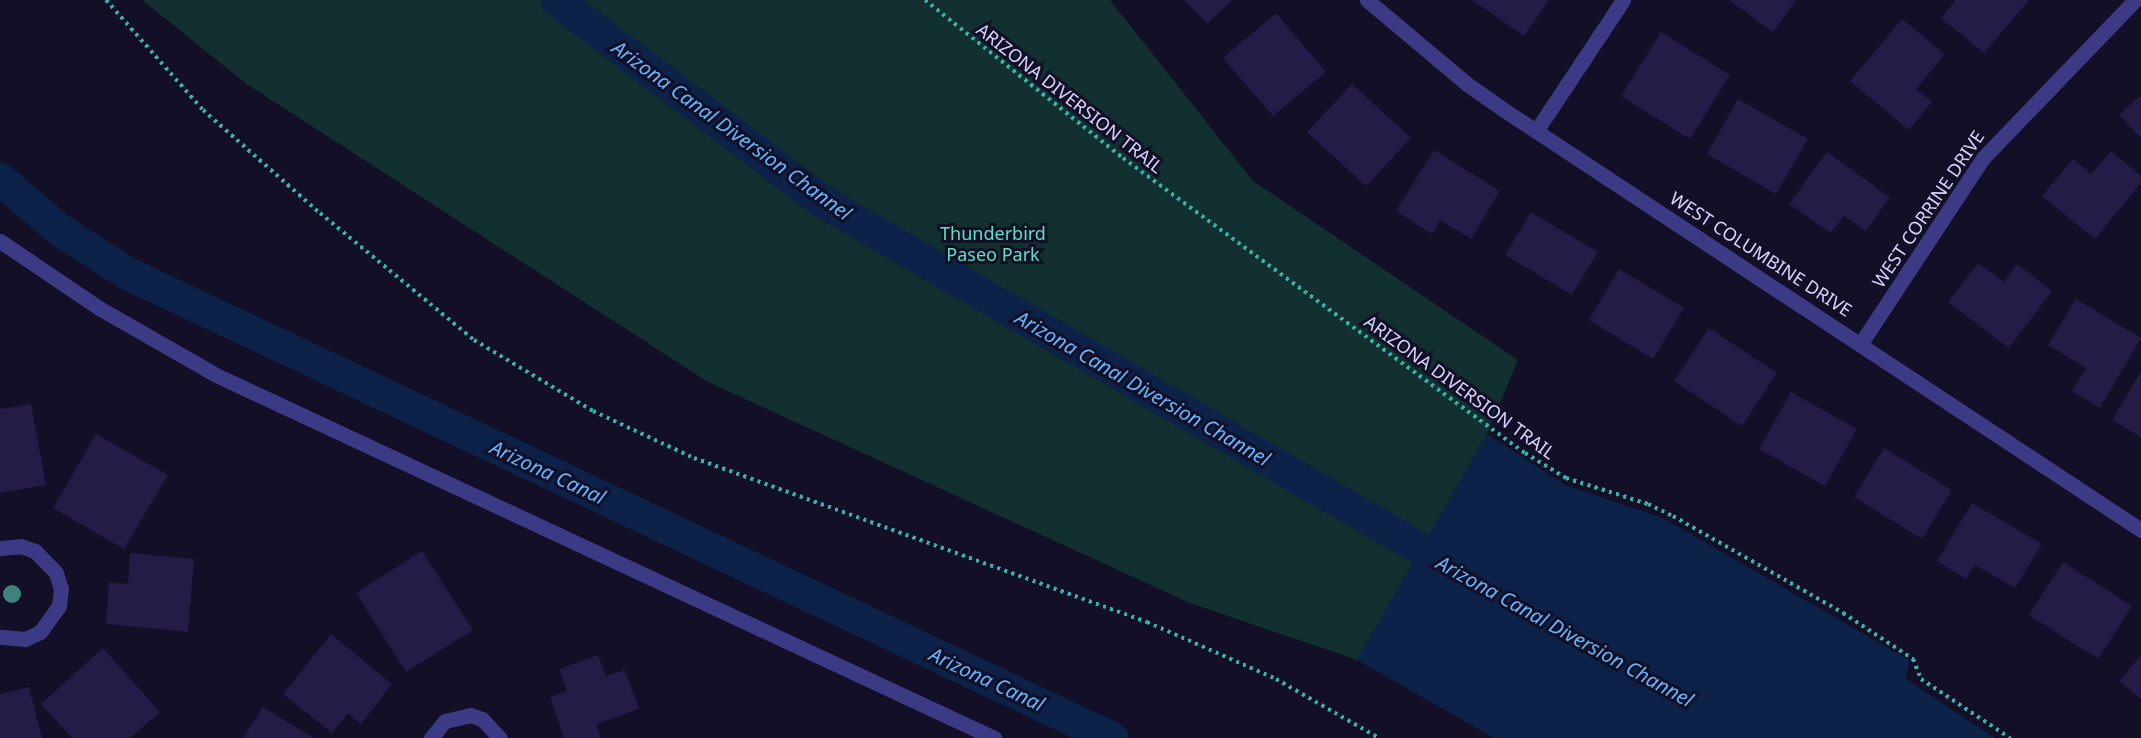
<!DOCTYPE html>
<style>
body{margin:0}
#map{position:relative;width:2141px;height:738px;overflow:hidden;background:#130f26;font-family:"Noto Sans",sans-serif}
div>[style]{position:absolute}
.green>*{inset:0;background:#12302f}
.water>*{inset:0;background:#0c2248}
.canal>*{height:33px;margin:-16.5px;padding:0 16.5px;transform-origin:16.5px;border-radius:16.5px;background:#0c2248}
.building>*{inset:0;background:#241b47}
.path>*{height:4px;margin-top:-2px;transform-origin:0;background:repeating-linear-gradient(90deg,#2fb8b0 0 3px,transparent 0 7.5px)}
.lane>*{height:15px;margin:-7.5px;padding:0 7.5px;transform-origin:7.5px;border-radius:7.5px;background:#3d3a85}
.street>*{height:15px;margin:-7.5px;padding:0 7.5px;transform-origin:7.5px;border-radius:7.5px;background:#3d3a85}
.trees>*{width:18px;height:18px;margin:-9px;border-radius:50%;background:#3d827b}
span{translate:-50% -50%;white-space:nowrap;text-align:center;line-height:1.15;-webkit-text-stroke:6px #130f26;paint-order:stroke}
.street-label{font-size:18px;color:#d9d4ff}
.park-label{font-size:18px;color:#5fe0c0}
.water-label{font-size:20px;color:#62b6ff;font-style:italic}
</style>
<div id="map">
<div class="green">
<i style="clip-path:polygon(142px 0,1110px 0,1253px 181px,1518px 360px,1487px 434px,1357px 660px,1190px 603px,708px 382px,248px 85px)"></i>
</div>
<div class="water">
<i style="clip-path:polygon(1487px 434px,1565px 485px,1663px 518px,1909px 660px,1906px 679px,1995px 738px,1494px 738px,1357px 660px)"></i>
</div>
<div class="canal">
<i style="left:557px;top:0;width:333px;rotate:37.2deg"></i>
<i style="left:822px;top:201px;width:739px;rotate:30.14deg"></i>
<i style="left:0;top:179px;width:79px;rotate:40.4deg"></i>
<i style="left:60px;top:230px;width:80px;rotate:32.7deg"></i>
<i style="left:127px;top:273px;width:1089px;rotate:25.27deg"></i>
</div>
<div class="building">
<i style="clip-path:polygon(1184px 0,1232px 0,1207px 24px)"></i>
<i style="clip-path:polygon(1472px 0,1549px 0,1524px 36px)"></i>
<i style="clip-path:polygon(1729px 0,1796px 0,1773px 32px)"></i>
<i style="clip-path:polygon(1956px 0,2029px 0,1984px 53px,1941px 18px)"></i>
<i style="clip-path:polygon(1276px 13px,1326px 72px,1273px 116px,1223px 58px)"></i>
<i style="clip-path:polygon(1902px 19px,1945px 54px,1916px 89px,1932px 102px,1909px 130px,1850px 81px)"></i>
<i style="clip-path:polygon(1661px 32px,1730px 75px,1690px 139px,1621px 96px)"></i>
<i style="clip-path:polygon(1352px 84px,1411px 138px,1366px 186px,1307px 132px)"></i>
<i style="clip-path:polygon(2141px 95px,2141px 138px,2119px 115px)"></i>
<i style="clip-path:polygon(1738px 99px,1808px 139px,1776px 194px,1707px 154px)"></i>
<i style="clip-path:polygon(1434px 150px,1500px 191px,1471px 239px,1440px 220px,1432px 234px,1396px 211px)"></i>
<i style="clip-path:polygon(2111px 151px,2141px 176px,2141px 183px,2095px 239px,2042px 196px,2073px 159px,2091px 174px)"></i>
<i style="clip-path:polygon(1827px 152px,1890px 197px,1866px 231px,1844px 216px,1831px 233px,1789px 204px)"></i>
<i style="clip-path:polygon(1531px 212px,1598px 252px,1572px 295px,1505px 255px)"></i>
<i style="clip-path:polygon(1978px 263px,2004px 282px,2017px 264px,2052px 291px,2009px 348px,1948px 302px)"></i>
<i style="clip-path:polygon(1619px 269px,1684px 308px,1653px 359px,1589px 320px)"></i>
<i style="clip-path:polygon(2076px 299px,2141px 338px,2100px 408px,2072px 391px,2086px 368px,2048px 345px)"></i>
<i style="clip-path:polygon(1709px 328px,1777px 373px,1742px 426px,1674px 381px)"></i>
<i style="clip-path:polygon(2141px 371px,2141px 437px,2112px 420px)"></i>
<i style="clip-path:polygon(1791px 392px,1857px 429px,1825px 486px,1759px 449px)"></i>
<i style="clip-path:polygon(31px 404px,46px 485px,0 493px,0 409px)"></i>
<i style="clip-path:polygon(96px 434px,168px 475px,124px 549px,53px 508px)"></i>
<i style="clip-path:polygon(1884px 448px,1952px 490px,1922px 539px,1854px 497px)"></i>
<i style="clip-path:polygon(1972px 503px,2042px 544px,2015px 588px,1975px 565px,1966px 579px,1937px 561px)"></i>
<i style="clip-path:polygon(422px 551px,473px 630px,406px 672px,356px 593px)"></i>
<i style="clip-path:polygon(130px 553px,194px 559px,188px 632px,106px 624px,109px 582px,128px 584px)"></i>
<i style="clip-path:polygon(2063px 562px,2132px 606px,2098px 659px,2029px 615px)"></i>
<i style="clip-path:polygon(331px 634px,392px 684px,361px 724px,348px 713px,332px 733px,283px 694px)"></i>
<i style="clip-path:polygon(103px 648px,160px 712px,130px 738px,72px 738px,41px 704px)"></i>
<i style="clip-path:polygon(598px 655px,606px 676px,625px 670px,639px 709px,596px 724px,601px 738px,564px 738px,550px 697px,567px 691px,559px 669px)"></i>
<i style="clip-path:polygon(2141px 655px,2141px 699px,2119px 681px)"></i>
<i style="clip-path:polygon(29px 687px,42px 738px,0 738px,0 694px)"></i>
<i style="clip-path:polygon(263px 707px,314px 738px,243px 738px)"></i>
</div>
<div class="path">
<i style="left:106px;top:0;width:147px;rotate:48.6deg"></i>
<i style="left:203px;top:110px;width:156px;rotate:41.4deg"></i>
<i style="left:320px;top:213px;width:200px;rotate:39.5deg"></i>
<i style="left:474px;top:340px;width:139px;rotate:30.8deg"></i>
<i style="left:593px;top:411px;width:111px;rotate:25deg"></i>
<i style="left:694px;top:458px;width:482px;rotate:19.9deg"></i>
<i style="left:1147px;top:622px;width:141px;rotate:23.8deg"></i>
<i style="left:1276px;top:679px;width:119px;rotate:29.8deg"></i>
<i style="left:925px;top:0;width:253px;rotate:38.6deg"></i>
<i style="left:1123px;top:158px;width:499px;rotate:36.3deg"></i>
<i style="left:1525px;top:453px;width:48px;rotate:31.4deg"></i>
<i style="left:1566px;top:478px;width:86px;rotate:17.6deg"></i>
<i style="left:1648px;top:504px;width:28px;rotate:26deg"></i>
<i style="left:1673px;top:516px;width:196px;rotate:29.7deg"></i>
<i style="left:1843px;top:613px;width:84px;rotate:33.3deg"></i>
<i style="left:1913px;top:659px;width:22px;rotate:68deg"></i>
<i style="left:1921px;top:679px;width:107px;rotate:33.5deg"></i>
</div>
<div class="lane">
<i style="left:0;top:241px;width:120px;rotate:34.1deg"></i>
<i style="left:99px;top:308px;width:135px;rotate:29.8deg"></i>
<i style="left:216px;top:375px;width:859px;rotate:25.01deg"></i>
</div>
<div class="street">
<i style="left:1367px;top:0;width:131px;rotate:40deg"></i>
<i style="left:1467px;top:84px;width:45px;rotate:35.1deg"></i>
<i style="left:1504px;top:110px;width:763px;rotate:33.4deg"></i>
<i style="left:1536px;top:131px;width:157px;rotate:-56.4deg"></i>
<i style="left:1861px;top:343px;width:222px;rotate:-56.6deg"></i>
<i style="left:1983px;top:158px;width:219px;rotate:-46.1deg"></i>
<i style="left:0;top:548px;width:21px;rotate:-5deg"></i>
<i style="left:21px;top:546px;width:15px;rotate:20deg"></i>
<i style="left:35px;top:551px;width:30px;rotate:46deg"></i>
<i style="left:56px;top:573px;width:17px;rotate:73deg"></i>
<i style="left:61px;top:589px;width:17px;rotate:97deg"></i>
<i style="left:59px;top:606px;width:32px;rotate:126deg"></i>
<i style="left:40px;top:632px;width:17px;rotate:155deg"></i>
<i style="left:25px;top:639px;width:25px;rotate:-175deg"></i>
<i style="left:431px;top:738px;width:22px;rotate:-51deg"></i>
<i style="left:445px;top:721px;width:26px;rotate:-13deg"></i>
<i style="left:470px;top:715px;width:13px;rotate:18deg"></i>
<i style="left:482px;top:719px;width:26px;rotate:47deg"></i>
</div>
<div class="trees">
<i style="left:12px;top:594px"></i>
</div>
<div class="street-label">
<span style="left:1070px;top:98px;rotate:38deg">ARIZONA DIVERSION TRAIL</span>
<span style="left:1928px;top:209px;rotate:-56deg">WEST CORRINE DRIVE</span>
<span style="left:1761px;top:254px;rotate:33deg">WEST COLUMBINE DRIVE</span>
<span style="left:1460px;top:387px;rotate:36deg">ARIZONA DIVERSION TRAIL</span>
</div>
<div class="park-label">
<span style="left:993px;top:244px">Thunderbird<br>Paseo Park</span>
</div>
<div class="water-label">
<span style="left:732px;top:130px;rotate:36deg">Arizona Canal Diversion Channel</span>
<span style="left:1143px;top:388px;rotate:30deg">Arizona Canal Diversion Channel</span>
<span style="left:548px;top:472px;rotate:25deg">Arizona Canal</span>
<span style="left:1565px;top:631px;rotate:29deg">Arizona Canal Diversion Channel</span>
<span style="left:987px;top:679px;rotate:25deg">Arizona Canal</span>
</div>
</div>
